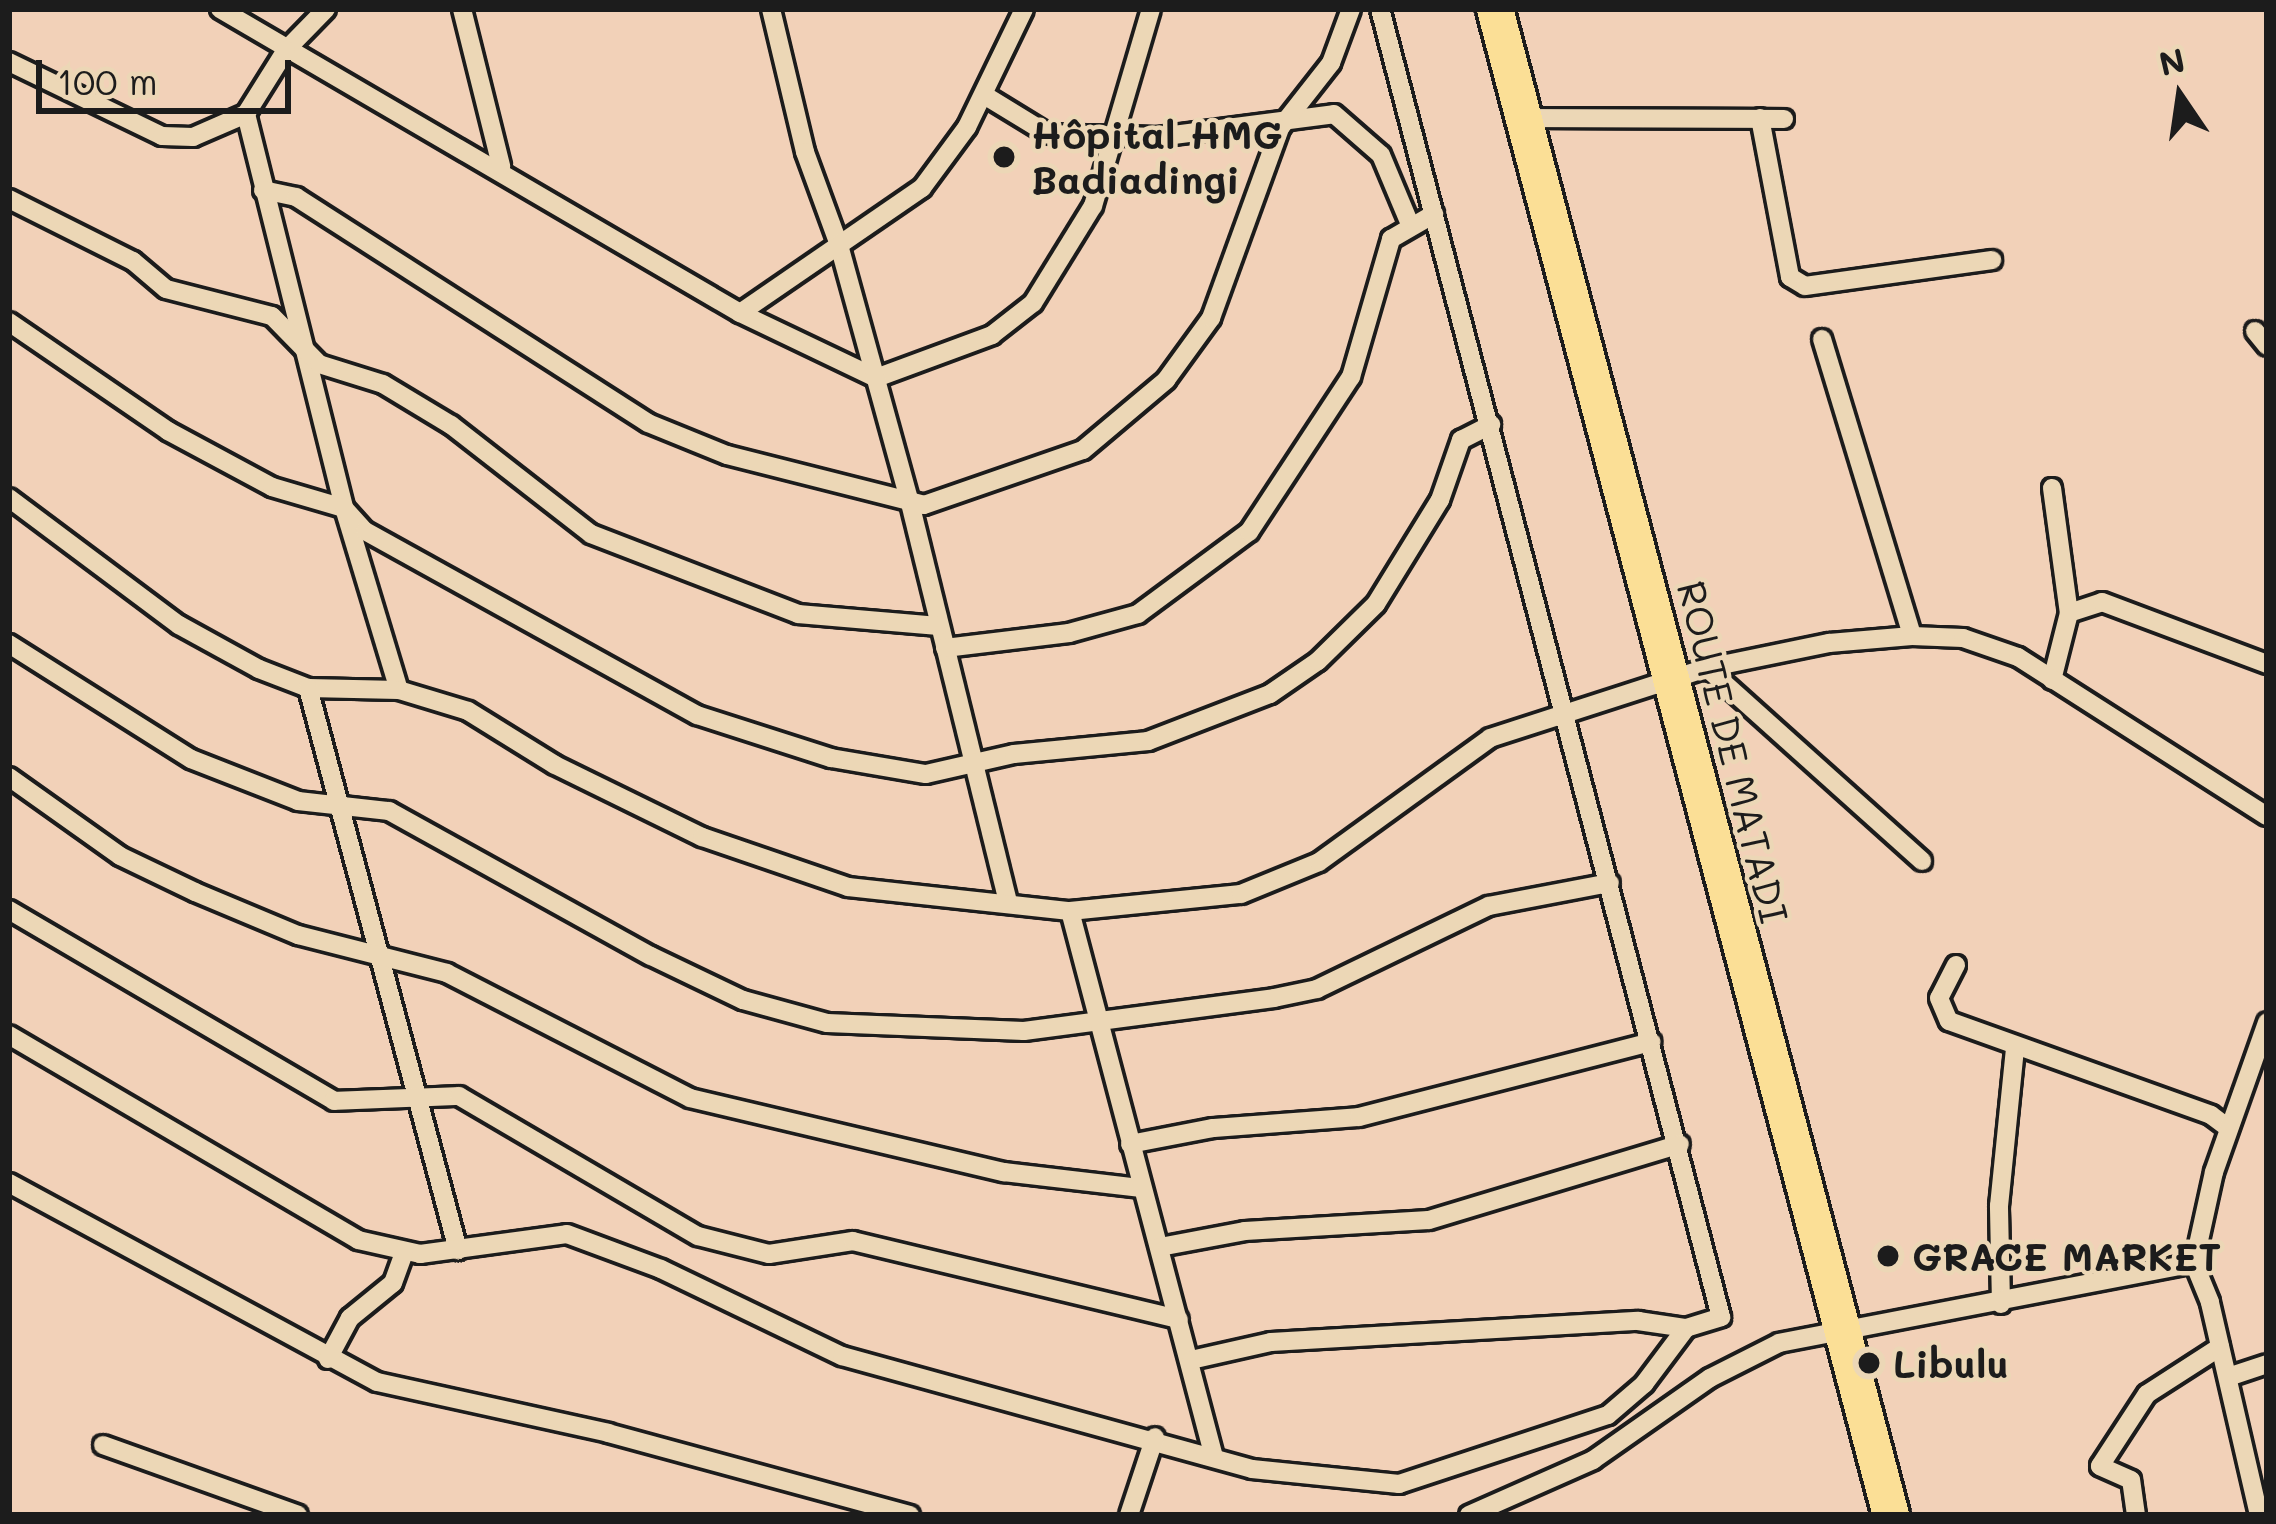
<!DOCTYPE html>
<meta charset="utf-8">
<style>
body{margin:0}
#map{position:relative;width:2276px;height:1524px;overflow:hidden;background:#f2d1b8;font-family:Mali,sans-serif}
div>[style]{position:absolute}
.roads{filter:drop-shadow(3px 0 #1c1c1c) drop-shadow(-3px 0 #1c1c1c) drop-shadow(0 3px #1c1c1c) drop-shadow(0 -3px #1c1c1c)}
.street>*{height:18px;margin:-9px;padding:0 9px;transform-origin:9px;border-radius:9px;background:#ecd7b6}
.highway>*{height:36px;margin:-18px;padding:0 18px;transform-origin:18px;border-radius:18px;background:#fbdf96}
.dots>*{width:33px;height:33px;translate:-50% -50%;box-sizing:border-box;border:6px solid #ecd7b6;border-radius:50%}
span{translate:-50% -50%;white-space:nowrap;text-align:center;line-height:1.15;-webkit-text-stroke:9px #ecd7b6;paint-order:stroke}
.poi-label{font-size:39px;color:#1c1c1c;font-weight:700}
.left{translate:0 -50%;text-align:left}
.street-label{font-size:39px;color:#1c1c1c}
.frame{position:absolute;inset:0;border:12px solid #1c1c1c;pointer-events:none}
.north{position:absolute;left:2120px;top:36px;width:120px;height:120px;-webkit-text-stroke:9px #ecd7b6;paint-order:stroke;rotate:347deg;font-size:33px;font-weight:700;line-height:48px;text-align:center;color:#1c1c1c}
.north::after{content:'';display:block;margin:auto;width:42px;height:54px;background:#1c1c1c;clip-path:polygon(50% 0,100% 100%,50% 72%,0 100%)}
.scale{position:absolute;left:36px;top:60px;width:255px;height:54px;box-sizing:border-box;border:6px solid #1c1c1c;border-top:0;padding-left:15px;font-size:36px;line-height:42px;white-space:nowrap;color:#1c1c1c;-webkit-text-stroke:9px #ecd7b6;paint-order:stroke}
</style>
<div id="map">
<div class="roads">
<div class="street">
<i style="left:220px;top:9px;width:602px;rotate:30.31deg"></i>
<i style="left:740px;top:313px;width:151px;rotate:25.5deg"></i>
<i style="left:876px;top:378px;width:124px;rotate:-20.3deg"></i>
<i style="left:992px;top:335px;width:52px;rotate:-38deg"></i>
<i style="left:1033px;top:303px;width:114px;rotate:-58.3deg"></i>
<i style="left:1093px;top:206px;width:205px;rotate:-73.6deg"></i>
<i style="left:326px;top:9px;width:57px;rotate:134.3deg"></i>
<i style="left:286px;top:50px;width:75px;rotate:122deg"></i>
<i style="left:246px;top:114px;width:406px;rotate:76deg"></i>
<i style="left:344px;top:508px;width:190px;rotate:73.2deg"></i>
<i style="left:462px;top:9px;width:162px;rotate:76deg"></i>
<i style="left:771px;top:9px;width:147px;rotate:76.6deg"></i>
<i style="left:805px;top:152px;width:99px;rotate:69.9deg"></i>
<i style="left:839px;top:245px;width:268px;rotate:74.6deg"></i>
<i style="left:910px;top:503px;width:411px;rotate:76.2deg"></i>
<i style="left:9px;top:62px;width:170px;rotate:25.8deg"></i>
<i style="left:162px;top:136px;width:31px;rotate:2deg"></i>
<i style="left:193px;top:137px;width:58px;rotate:-23.5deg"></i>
<i style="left:984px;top:95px;width:75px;rotate:31.4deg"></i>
<i style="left:1048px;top:134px;width:110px;rotate:1.6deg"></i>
<i style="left:1158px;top:137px;width:177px;rotate:-7.4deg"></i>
<i style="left:1334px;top:114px;width:62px;rotate:41.1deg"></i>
<i style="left:1381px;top:155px;width:73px;rotate:67.3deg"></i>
<i style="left:1525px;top:118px;width:259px;rotate:0.2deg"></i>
<i style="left:1760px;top:118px;width:162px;rotate:79.3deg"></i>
<i style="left:1790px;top:277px;width:17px;rotate:31deg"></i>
<i style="left:1805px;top:286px;width:189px;rotate:-7.9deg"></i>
<i style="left:263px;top:190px;width:34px;rotate:12deg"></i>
<i style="left:296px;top:197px;width:418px;rotate:32.7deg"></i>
<i style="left:648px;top:423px;width:85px;rotate:22.1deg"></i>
<i style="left:727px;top:455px;width:203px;rotate:14.2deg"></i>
<i style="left:924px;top:505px;width:168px;rotate:-19.1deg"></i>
<i style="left:1083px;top:450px;width:109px;rotate:-40.1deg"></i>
<i style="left:1166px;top:380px;width:77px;rotate:-54deg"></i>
<i style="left:1211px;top:318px;width:202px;rotate:-70deg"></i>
<i style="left:1280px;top:128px;width:83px;rotate:-51.9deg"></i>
<i style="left:1331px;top:63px;width:58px;rotate:-69.7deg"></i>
<i style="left:9px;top:199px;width:139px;rotate:26.6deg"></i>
<i style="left:133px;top:261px;width:43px;rotate:40.3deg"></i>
<i style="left:166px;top:289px;width:109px;rotate:14.3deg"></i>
<i style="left:272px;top:316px;width:67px;rotate:45.6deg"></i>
<i style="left:319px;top:364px;width:67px;rotate:17.4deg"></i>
<i style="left:383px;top:384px;width:79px;rotate:31.1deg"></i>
<i style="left:451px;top:425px;width:177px;rotate:37.9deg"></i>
<i style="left:591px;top:534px;width:222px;rotate:21.1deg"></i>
<i style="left:798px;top:614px;width:141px;rotate:4.9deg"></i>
<i style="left:740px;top:313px;width:221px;rotate:-34.5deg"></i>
<i style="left:922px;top:188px;width:76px;rotate:-53.6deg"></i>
<i style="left:967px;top:127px;width:131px;rotate:-64.2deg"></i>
<i style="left:9px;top:322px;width:193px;rotate:34.4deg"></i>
<i style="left:168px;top:431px;width:118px;rotate:28.3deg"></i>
<i style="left:272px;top:487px;width:75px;rotate:16.3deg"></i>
<i style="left:344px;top:508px;width:31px;rotate:48deg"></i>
<i style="left:365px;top:531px;width:380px;rotate:29deg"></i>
<i style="left:697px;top:715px;width:141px;rotate:17.8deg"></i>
<i style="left:831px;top:758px;width:96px;rotate:9.6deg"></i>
<i style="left:926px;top:774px;width:90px;rotate:-12.8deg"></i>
<i style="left:1014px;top:754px;width:135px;rotate:-5.5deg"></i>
<i style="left:1148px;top:741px;width:131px;rotate:-21.1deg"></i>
<i style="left:1270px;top:694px;width:58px;rotate:-34.5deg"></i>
<i style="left:1318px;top:661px;width:81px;rotate:-44.5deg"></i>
<i style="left:1376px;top:604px;width:122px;rotate:-58.4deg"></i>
<i style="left:1440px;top:500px;width:64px;rotate:-70.7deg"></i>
<i style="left:1461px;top:440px;width:34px;rotate:-27deg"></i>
<i style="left:2255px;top:331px;width:19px;rotate:51deg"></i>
<i style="left:1822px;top:339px;width:310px;rotate:73.1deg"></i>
<i style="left:2052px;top:488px;width:126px;rotate:82.3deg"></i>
<i style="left:2069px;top:613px;width:69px;rotate:104.2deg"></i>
<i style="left:9px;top:498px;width:212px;rotate:36.8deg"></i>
<i style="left:179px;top:625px;width:91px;rotate:28.8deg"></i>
<i style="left:259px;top:669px;width:53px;rotate:21.2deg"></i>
<i style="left:308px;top:688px;width:91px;rotate:1.3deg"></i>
<i style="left:399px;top:690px;width:72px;rotate:16.9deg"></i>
<i style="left:468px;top:711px;width:102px;rotate:31.8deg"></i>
<i style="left:555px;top:765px;width:164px;rotate:26.1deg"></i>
<i style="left:702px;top:837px;width:154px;rotate:18.9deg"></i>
<i style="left:848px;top:887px;width:223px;rotate:6.2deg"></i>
<i style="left:1070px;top:911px;width:172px;rotate:-5.7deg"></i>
<i style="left:1241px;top:894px;width:84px;rotate:-22.3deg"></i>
<i style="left:1319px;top:862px;width:211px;rotate:-35.9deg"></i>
<i style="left:1490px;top:738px;width:228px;rotate:-17.9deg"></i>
<i style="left:1707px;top:668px;width:125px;rotate:-11.6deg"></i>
<i style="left:1829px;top:643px;width:83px;rotate:-4.8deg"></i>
<i style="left:1912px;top:636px;width:51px;rotate:2.2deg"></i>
<i style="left:1963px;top:638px;width:58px;rotate:19.1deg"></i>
<i style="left:2018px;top:657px;width:295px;rotate:32.6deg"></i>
<i style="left:2069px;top:613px;width:35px;rotate:-18deg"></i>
<i style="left:2102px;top:602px;width:176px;rotate:20.6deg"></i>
<i style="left:9px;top:644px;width:215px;rotate:32.3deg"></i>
<i style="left:191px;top:759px;width:115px;rotate:21.4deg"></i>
<i style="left:298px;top:801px;width:92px;rotate:6.3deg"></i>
<i style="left:389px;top:811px;width:299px;rotate:29deg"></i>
<i style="left:651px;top:956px;width:102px;rotate:25.6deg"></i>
<i style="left:743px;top:1000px;width:87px;rotate:15.3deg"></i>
<i style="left:827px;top:1023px;width:197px;rotate:2.3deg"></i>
<i style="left:1024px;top:1031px;width:252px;rotate:-7.5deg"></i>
<i style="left:1274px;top:998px;width:44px;rotate:-11.8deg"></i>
<i style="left:1317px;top:989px;width:191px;rotate:-25.8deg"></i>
<i style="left:1489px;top:906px;width:123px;rotate:-10.8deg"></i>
<i style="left:945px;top:648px;width:125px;rotate:-6.9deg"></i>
<i style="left:1069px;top:633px;width:72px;rotate:-15.4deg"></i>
<i style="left:1138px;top:614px;width:138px;rotate:-36.5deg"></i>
<i style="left:1249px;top:532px;width:186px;rotate:-56.7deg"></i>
<i style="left:1351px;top:377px;width:144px;rotate:-73.8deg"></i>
<i style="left:1391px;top:239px;width:50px;rotate:-30.2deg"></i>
<i style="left:1707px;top:668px;width:289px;rotate:41.9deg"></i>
<i style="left:308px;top:688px;width:582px;rotate:75.06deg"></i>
<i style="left:9px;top:777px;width:136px;rotate:35.4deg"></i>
<i style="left:120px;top:856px;width:83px;rotate:25.6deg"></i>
<i style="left:195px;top:892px;width:112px;rotate:22.7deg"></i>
<i style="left:298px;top:935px;width:154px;rotate:14.3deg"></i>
<i style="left:447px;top:973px;width:273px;rotate:27.2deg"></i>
<i style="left:690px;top:1098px;width:323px;rotate:13.3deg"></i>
<i style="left:1004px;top:1172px;width:138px;rotate:6.7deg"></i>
<i style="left:9px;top:910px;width:377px;rotate:30.4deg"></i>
<i style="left:334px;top:1101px;width:125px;rotate:-2.3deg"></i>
<i style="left:459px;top:1096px;width:277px;rotate:30.4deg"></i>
<i style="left:698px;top:1236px;width:73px;rotate:14.2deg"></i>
<i style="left:769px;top:1254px;width:85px;rotate:-8.8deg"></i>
<i style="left:853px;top:1241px;width:335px;rotate:13.5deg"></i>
<i style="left:1070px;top:911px;width:565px;rotate:75.23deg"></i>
<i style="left:1956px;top:965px;width:37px;rotate:117deg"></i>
<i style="left:1939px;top:998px;width:25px;rotate:67deg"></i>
<i style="left:1949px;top:1021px;width:278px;rotate:19.7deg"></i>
<i style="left:2211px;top:1115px;width:21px;rotate:37deg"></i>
<i style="left:9px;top:1035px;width:405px;rotate:30.4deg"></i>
<i style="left:358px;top:1240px;width:64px;rotate:12.7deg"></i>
<i style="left:420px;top:1254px;width:148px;rotate:-7.7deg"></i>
<i style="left:567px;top:1234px;width:100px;rotate:20.4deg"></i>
<i style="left:661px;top:1269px;width:201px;rotate:25.7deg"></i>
<i style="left:842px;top:1356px;width:425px;rotate:15.4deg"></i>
<i style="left:1252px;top:1469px;width:148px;rotate:5.8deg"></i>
<i style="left:1399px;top:1484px;width:220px;rotate:-18.3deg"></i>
<i style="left:1608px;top:1415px;width:48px;rotate:-40.7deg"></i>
<i style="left:1644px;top:1384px;width:70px;rotate:-53.1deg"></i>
<i style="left:1686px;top:1328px;width:37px;rotate:-17deg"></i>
<i style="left:1721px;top:1317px;width:1352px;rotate:-104.61deg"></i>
<i style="left:1130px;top:1144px;width:85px;rotate:-10.9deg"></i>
<i style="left:1213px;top:1128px;width:146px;rotate:-4.3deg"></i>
<i style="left:1359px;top:1117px;width:302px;rotate:-14.4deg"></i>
<i style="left:9px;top:1183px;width:418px;rotate:28.4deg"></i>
<i style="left:377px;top:1382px;width:237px;rotate:12.4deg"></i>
<i style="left:608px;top:1433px;width:313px;rotate:15.2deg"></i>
<i style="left:1160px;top:1247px;width:86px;rotate:-10.7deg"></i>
<i style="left:1245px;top:1231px;width:184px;rotate:-3.4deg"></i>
<i style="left:1429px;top:1220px;width:262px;rotate:-16.8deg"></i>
<i style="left:2001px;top:1304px;width:98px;rotate:-91.2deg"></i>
<i style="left:1999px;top:1206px;width:159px;rotate:-84.2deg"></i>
<i style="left:328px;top:1359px;width:47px;rotate:-61.8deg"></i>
<i style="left:350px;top:1318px;width:55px;rotate:-39.1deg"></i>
<i style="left:393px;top:1283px;width:32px;rotate:-70deg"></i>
<i style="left:1191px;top:1360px;width:82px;rotate:-12.7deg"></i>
<i style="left:1271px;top:1342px;width:368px;rotate:-3.3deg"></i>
<i style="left:1638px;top:1321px;width:49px;rotate:8.3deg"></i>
<i style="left:2228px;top:1377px;width:41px;rotate:-18.4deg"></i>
<i style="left:103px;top:1445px;width:207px;rotate:19.7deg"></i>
<i style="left:1129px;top:1515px;width:82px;rotate:-71.6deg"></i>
<i style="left:1469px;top:1515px;width:136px;rotate:-23.9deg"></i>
<i style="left:1593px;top:1460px;width:143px;rotate:-35deg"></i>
<i style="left:1710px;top:1378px;width:77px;rotate:-26.9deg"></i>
<i style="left:1779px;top:1343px;width:423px;rotate:-10.9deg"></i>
<i style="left:2136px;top:1515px;width:35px;rotate:-98deg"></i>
<i style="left:2131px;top:1480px;width:34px;rotate:-156deg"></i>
<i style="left:2100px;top:1466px;width:86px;rotate:-56.9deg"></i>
<i style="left:2147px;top:1394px;width:87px;rotate:-32.8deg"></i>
<i style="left:2259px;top:1515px;width:219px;rotate:-103deg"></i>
<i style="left:2210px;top:1302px;width:42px;rotate:-112.3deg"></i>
<i style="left:2194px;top:1263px;width:93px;rotate:-77.6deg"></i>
<i style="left:2214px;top:1172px;width:159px;rotate:-70.5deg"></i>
</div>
<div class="highway">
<i style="left:1495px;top:9px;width:1557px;rotate:75.27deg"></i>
</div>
</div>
<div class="dots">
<i style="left:1004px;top:157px;background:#1c1c1c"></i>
<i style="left:1888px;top:1256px;background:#1c1c1c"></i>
<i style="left:1869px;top:1363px;background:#1c1c1c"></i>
</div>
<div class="poi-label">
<span class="left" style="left:1031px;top:157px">Hôpital HMG<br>Badiadingi</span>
<span class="left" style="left:1912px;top:1256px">GRACE MARKET</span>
<span class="left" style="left:1893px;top:1363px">Libulu</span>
</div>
<div class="street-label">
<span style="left:1733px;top:752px;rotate:76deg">ROUTE DE MATADI</span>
</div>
<div class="frame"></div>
<div class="north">N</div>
<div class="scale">100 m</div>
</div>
